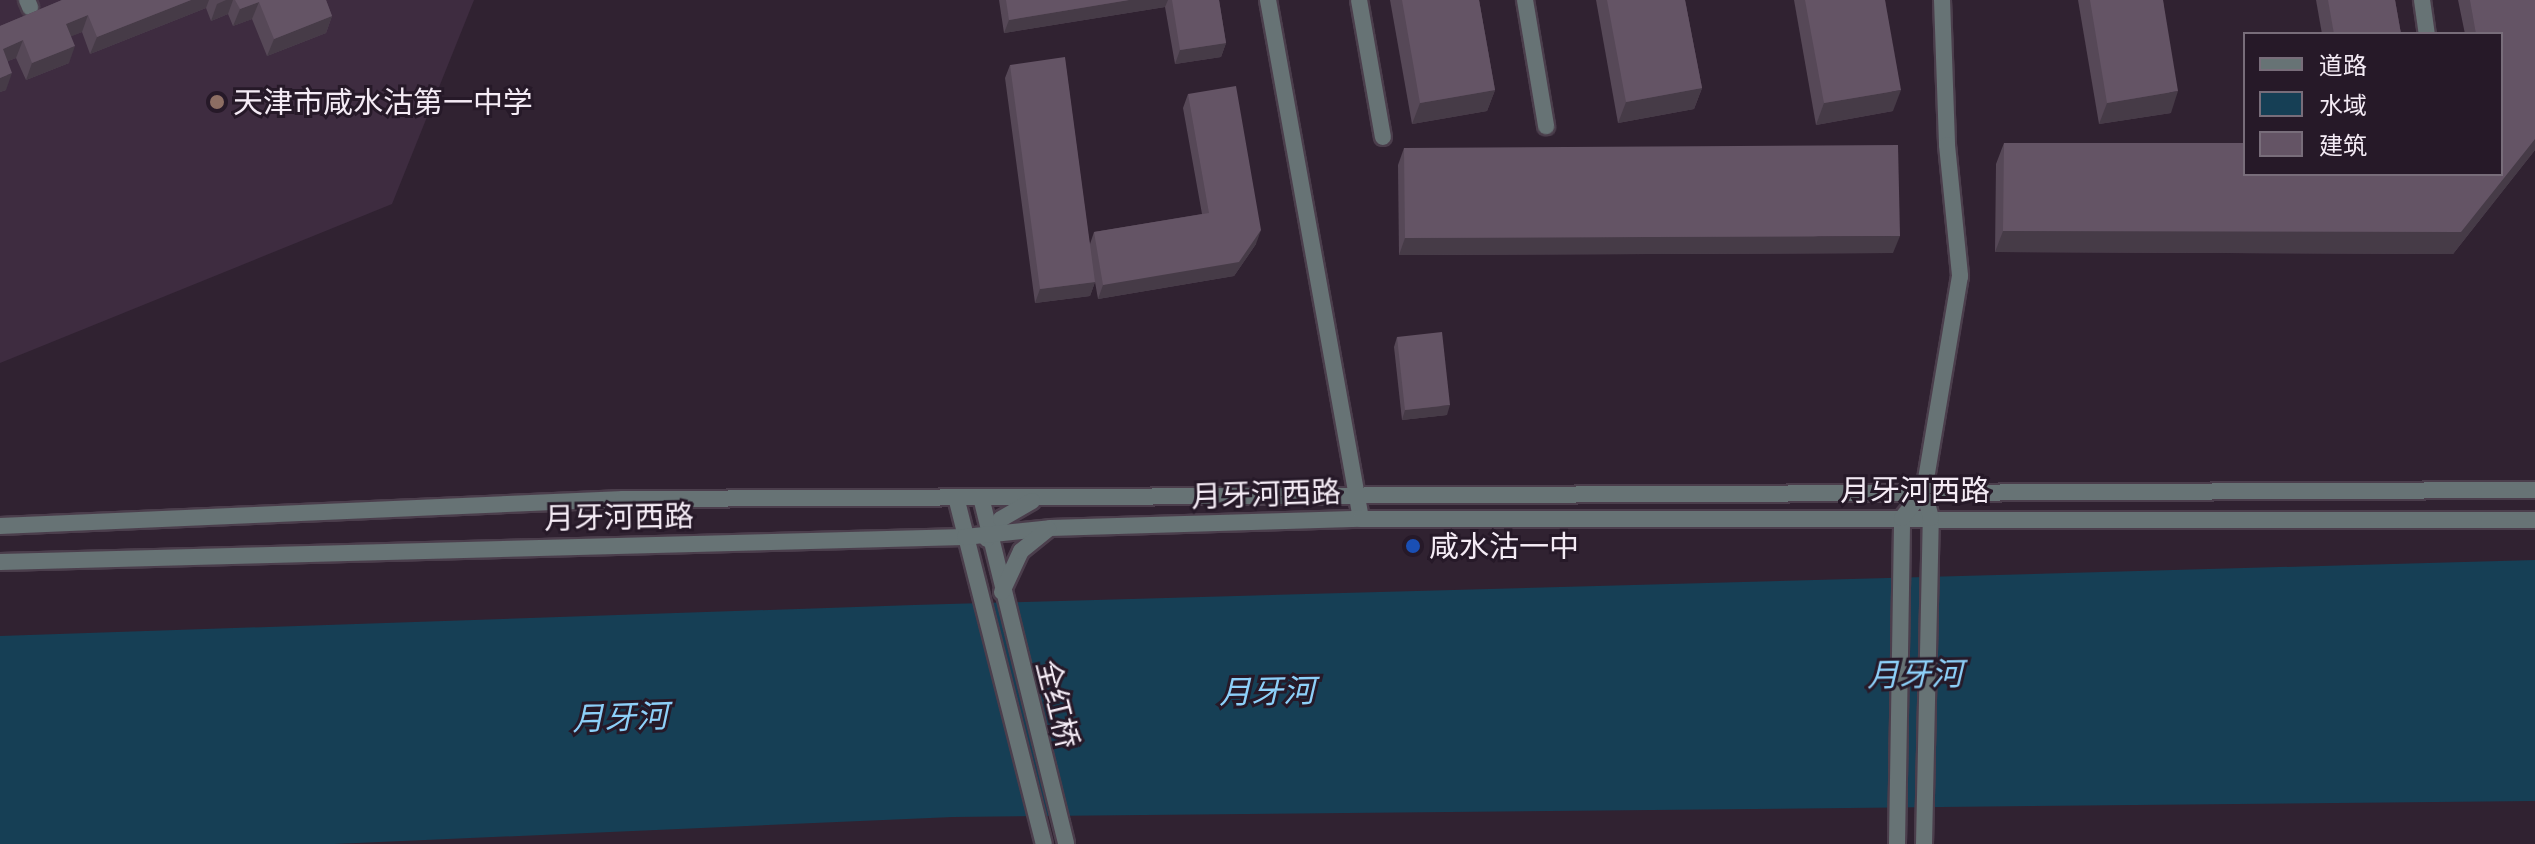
<!DOCTYPE html>
<meta charset="utf-8">
<style>
body{margin:0}
#map{position:relative;width:2535px;height:844px;overflow:hidden;background:#302231;font-family:"Titillium Web","Noto Sans SC",sans-serif}
div>[style]{position:absolute}
.built>*{inset:0;background:#3e2c40}
.water>*{inset:0;background:#163f55}
.roads{filter:drop-shadow(2px 0 #4b3e4c) drop-shadow(-2px 0 #4b3e4c) drop-shadow(0 2px #4b3e4c) drop-shadow(0 -2px #4b3e4c)}
.service>*{height:16px;margin:-8px;padding:0 8px;transform-origin:8px;border-radius:8px;background:#677375}
.minor>*{height:16px;margin:-8px;padding:0 8px;transform-origin:8px;border-radius:8px;background:#677375}
.tertiary>*{height:16px;margin:-8px;padding:0 8px;transform-origin:8px;border-radius:8px;background:#677375}
.wall>*{inset:0;background:#564857}
.shaded-wall>*{inset:0;background:#463b47}
.building>*{inset:0;background:#645465}
.dots>*{width:22px;height:22px;translate:-50% -50%;box-sizing:border-box;border:4px solid #261928;border-radius:50%}
span{translate:-50% -50%;white-space:nowrap;text-align:center;line-height:1.15;-webkit-text-stroke:6px #261928;paint-order:stroke}
.poi-label{font-size:30px;color:#f4ebf5}
.left{translate:0 -50%;text-align:left}
.street-label{font-size:30px;color:#f4ebf5}
.water-label{font-size:32px;color:#8dd0f9;font-style:italic}
.legend{position:absolute;left:2243px;top:32px;width:260px;height:144px;box-sizing:border-box;background:#261928;border:2px solid #786d7a;margin:0;padding:10px 14px;list-style:none;font-size:24px;color:#f4ebf5}
.legend li{display:flex;align-items:center;gap:16px;height:40px}
.legend b{width:40px;border:2px solid #786d7a}
</style>
<div id="map">
<div class="built">
<i style="clip-path:polygon(0 0,474px 0,392px 204px,0 363px)"></i>
</div>
<div class="water">
<i style="clip-path:polygon(2535px 560px,2535px 801px,953px 817px,334px 844px,0 844px,0 636px,914px 605px)"></i>
</div>
<div class="roads">
<div class="service">
<i style="left:27px;top:0;width:8px;rotate:67deg"></i>
<i style="left:1359px;top:0;width:139px;rotate:80.1deg"></i>
<i style="left:1525px;top:0;width:128px;rotate:80.5deg"></i>
<i style="left:1942px;top:0;width:145px;rotate:88deg"></i>
<i style="left:1947px;top:145px;width:132px;rotate:84.3deg"></i>
<i style="left:2422px;top:0;width:34px;rotate:82deg"></i>
</div>
<div class="minor">
<i style="left:1268px;top:0;width:527px;rotate:79.84deg"></i>
<i style="left:1924px;top:491px;width:218px;rotate:-80.5deg"></i>
</div>
<div class="tertiary">
<i style="left:956px;top:497px;width:358px;rotate:75.8deg"></i>
<i style="left:981px;top:497px;width:357px;rotate:76.2deg"></i>
<i style="left:0;top:526px;width:624px;rotate:-2.48deg"></i>
<i style="left:623px;top:499px;width:1912px;rotate:-0.27deg"></i>
<i style="left:987px;top:539px;width:24px;rotate:-55deg"></i>
<i style="left:1001px;top:519px;width:36px;rotate:-30deg"></i>
<i style="left:0;top:562px;width:965px;rotate:-1.48deg"></i>
<i style="left:965px;top:537px;width:85px;rotate:-6deg"></i>
<i style="left:1050px;top:528px;width:311px;rotate:-1.7deg"></i>
<i style="left:1361px;top:519px;width:1174px;rotate:0.05deg"></i>
<i style="left:1002px;top:592px;width:45px;rotate:-65.1deg"></i>
<i style="left:1021px;top:551px;width:35px;rotate:-39deg"></i>
<i style="left:1897px;top:844px;width:326px;rotate:-89.1deg"></i>
<i style="left:1902px;top:518px;width:35px;rotate:-51deg"></i>
<i style="left:1924px;top:844px;width:326px;rotate:-88.8deg"></i>
<i style="left:1931px;top:518px;width:28px;rotate:-105deg"></i>
</div>
</div>
<div class="wall">
<i style="clip-path:polygon(62px 0,326px 0,332px 16px,326px 33px,267px 56px,252px 19px,233px 26px,228px 14px,211px 21px,206px 8px,90px 54px,82px 32px,71px 36px,69px 63px,26px 80px,16px 58px,8px 61px,6px 90px,0 92px,0 26px)"></i>
<i style="clip-path:polygon(999px 0,1219px 0,1226px 43px,1221px 57px,1175px 64px,1165px 7px,1004px 33px)"></i>
<i style="clip-path:polygon(1390px 0,1479px 0,1495px 90px,1487px 111px,1412px 124px)"></i>
<i style="clip-path:polygon(1596px 0,1685px 0,1702px 88px,1694px 109px,1618px 123px)"></i>
<i style="clip-path:polygon(1794px 0,1885px 0,1893px 111px,1816px 125px)"></i>
<i style="clip-path:polygon(2078px 0,2163px 0,2171px 113px,2099px 124px)"></i>
<i style="clip-path:polygon(2316px 0,2395px 0,2401px 34px,2322px 34px)"></i>
<i style="clip-path:polygon(2458px 0,2535px 0,2535px 150px,2453px 254px,1995px 252px,1996px 164px,2004px 143px,2245px 143px,2245px 174px,2501px 174px,2501px 34px,2465px 34px)"></i>
<i style="clip-path:polygon(1010px 65px,1090px 244px,1094px 232px,1202px 214px,1183px 108px,1188px 94px,1256px 244px,1234px 276px,1098px 299px,1095px 282px,1090px 296px,1035px 303px,1005px 78px)"></i>
<i style="clip-path:polygon(1404px 148px,1893px 253px,1399px 255px,1398px 165px)"></i>
<i style="clip-path:polygon(1397px 337px,1447px 415px,1402px 420px,1394px 347px)"></i>
</div>
<div class="shaded-wall">
<i style="clip-path:polygon(191px 0,209px 0,206px 8px,90px 54px,97px 37px)"></i>
<i style="clip-path:polygon(226px 0,233px 0,228px 14px,211px 21px,217px 4px)"></i>
<i style="clip-path:polygon(1129px 0,1168px 0,1165px 7px,1004px 33px,1009px 20px)"></i>
<i style="clip-path:polygon(259px 2px,252px 19px,233px 26px,240px 9px)"></i>
<i style="clip-path:polygon(88px 15px,82px 32px,60px 41px,66px 24px)"></i>
<i style="clip-path:polygon(332px 16px,326px 33px,267px 56px,274px 39px)"></i>
<i style="clip-path:polygon(23px 40px,16px 58px,0 64px,3px 49px)"></i>
<i style="clip-path:polygon(1226px 43px,1221px 57px,1175px 64px,1180px 50px)"></i>
<i style="clip-path:polygon(75px 46px,69px 63px,26px 80px,32px 63px)"></i>
<i style="clip-path:polygon(12px 73px,6px 90px,0 92px,0 78px)"></i>
<i style="clip-path:polygon(1702px 88px,1694px 109px,1618px 123px,1626px 102px)"></i>
<i style="clip-path:polygon(1495px 90px,1487px 111px,1412px 124px,1420px 103px)"></i>
<i style="clip-path:polygon(1901px 90px,1893px 111px,1816px 125px,1824px 103px)"></i>
<i style="clip-path:polygon(2178px 91px,2171px 113px,2099px 124px,2107px 103px)"></i>
<i style="clip-path:polygon(2535px 139px,2535px 150px,2453px 254px,1995px 252px,2003px 231px)"></i>
<i style="clip-path:polygon(1261px 230px,1256px 244px,1234px 276px,1098px 299px,1103px 285px)"></i>
<i style="clip-path:polygon(1900px 236px,1893px 253px,1399px 255px,1405px 238px)"></i>
<i style="clip-path:polygon(1095px 282px,1090px 296px,1035px 303px,1040px 289px)"></i>
<i style="clip-path:polygon(1450px 405px,1447px 415px,1402px 420px,1405px 410px)"></i>
</div>
<div class="building">
<i style="clip-path:polygon(62px 0,191px 0,97px 37px,88px 15px,66px 24px,75px 46px,32px 63px,23px 40px,3px 49px,12px 73px,0 78px,0 26px)"></i>
<i style="clip-path:polygon(235px 0,326px 0,332px 16px,274px 39px,259px 2px,240px 9px)"></i>
<i style="clip-path:polygon(1006px 0,1129px 0,1009px 20px)"></i>
<i style="clip-path:polygon(1172px 0,1219px 0,1226px 43px,1180px 50px)"></i>
<i style="clip-path:polygon(1402px 0,1479px 0,1495px 90px,1420px 103px)"></i>
<i style="clip-path:polygon(1607px 0,1685px 0,1702px 88px,1626px 102px)"></i>
<i style="clip-path:polygon(1805px 0,1885px 0,1901px 90px,1824px 103px)"></i>
<i style="clip-path:polygon(2090px 0,2163px 0,2178px 91px,2107px 103px)"></i>
<i style="clip-path:polygon(2328px 0,2395px 0,2401px 34px,2334px 34px)"></i>
<i style="clip-path:polygon(2470px 0,2535px 0,2535px 139px,2461px 232px,2003px 231px,2004px 143px,2245px 143px,2245px 174px,2501px 174px,2501px 34px,2476px 34px)"></i>
<i style="clip-path:polygon(1065px 57px,1095px 282px,1040px 289px,1010px 65px)"></i>
<i style="clip-path:polygon(1236px 86px,1261px 230px,1239px 262px,1103px 285px,1094px 232px,1209px 213px,1188px 94px)"></i>
<i style="clip-path:polygon(1898px 145px,1900px 236px,1405px 238px,1404px 148px)"></i>
<i style="clip-path:polygon(1442px 332px,1450px 405px,1405px 410px,1397px 337px)"></i>
</div>
<div class="dots">
<i style="left:217px;top:102px;background:#8d6e63"></i>
<i style="left:1413px;top:546px;background:#1a4fb4"></i>
</div>
<div class="poi-label">
<span class="left" style="left:233px;top:102px">天津市咸水沽第一中学</span>
<span class="left" style="left:1429px;top:546px">咸水沽一中</span>
</div>
<div class="street-label">
<span style="left:1915px;top:490px">月牙河西路</span>
<span style="left:1266px;top:494px;rotate:-2deg">月牙河西路</span>
<span style="left:619px;top:517px;rotate:-1deg">月牙河西路</span>
<span style="left:1058px;top:704px;rotate:76deg">全红桥</span>
</div>
<div class="water-label">
<span style="left:1915px;top:674px;rotate:-1deg">月牙河</span>
<span style="left:1267px;top:691px;rotate:-1deg">月牙河</span>
<span style="left:620px;top:717px;rotate:-2deg">月牙河</span>
</div>
<ul class="legend">
<li><b style="height:10px;background:#677375"></b>道路</li>
<li><b style="height:22px;background:#163f55"></b>水域</li>
<li><b style="height:22px;background:#645465"></b>建筑</li>
</ul>
</div>
